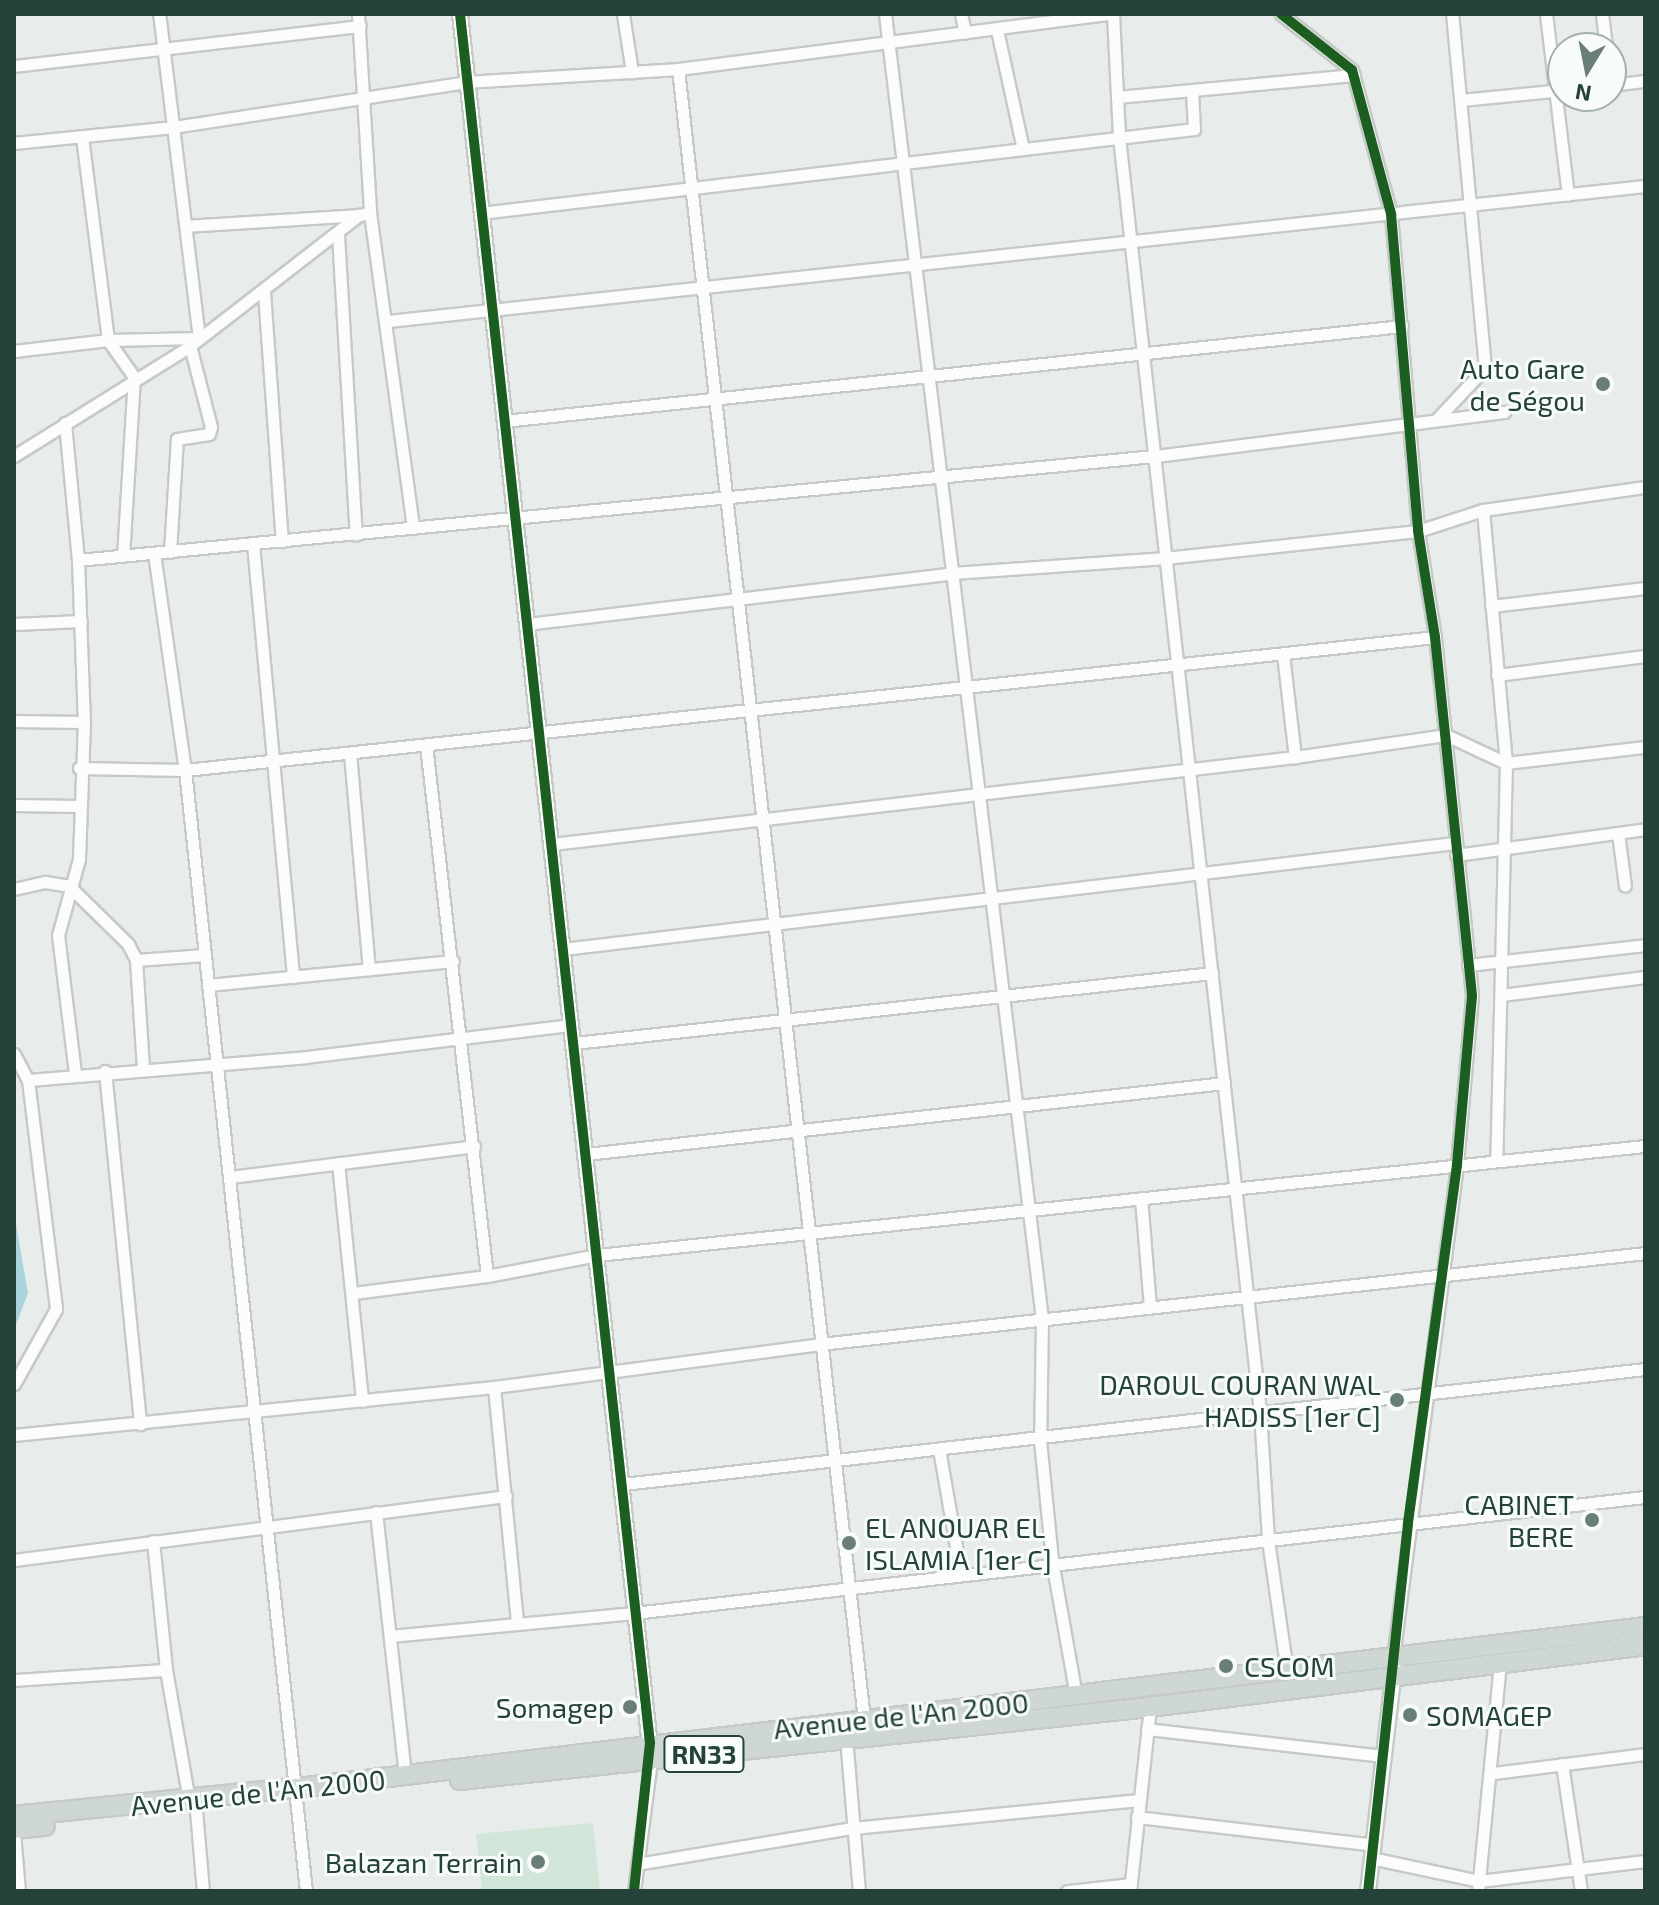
<!DOCTYPE html>
<meta charset="utf-8">
<style>
body{margin:0}
#map{position:relative;width:1659px;height:1905px;overflow:hidden;background:#e8edeb;font-family:"Exo 2",sans-serif}
div>[style]{position:absolute}
.green>*{inset:0;background:#d1e6d8}
.water>*{inset:0;background:#a9d4db}
.roads{filter:drop-shadow(2px 0 #c5cac8) drop-shadow(-2px 0 #c5cac8) drop-shadow(0 2px #c5cac8) drop-shadow(0 -2px #c5cac8)}
.minor>*{height:11px;margin:-5.5px;padding:0 5.5px;transform-origin:5.5px;border-radius:5.5px;background:#fcfcfc}
.tertiary>*{height:14px;margin:-7px;padding:0 7px;transform-origin:7px;border-radius:7px;background:#fcfcfc}
.primary>*{height:18px;margin:-9px;padding:0 9px;transform-origin:9px;border-radius:9px;background:#cfd7d5}
.cycleway>*{height:10px;margin:-5px;padding:0 5px;transform-origin:5px;border-radius:5px;background:#1b5e20}
.dots>*{width:22px;height:22px;translate:-50% -50%;box-sizing:border-box;border:4px solid #f7fbf9;border-radius:50%}
span{translate:-50% -50%;white-space:nowrap;text-align:center;line-height:1.15;-webkit-text-stroke:6px #f7fbf9;paint-order:stroke}
.shield-label span{padding:2px 6px;background:#f7fbf9;border:2px solid;border-radius:6px;-webkit-text-stroke-width:0}
.shield-label{font-size:26px;color:#24423a;font-weight:700}
.poi-label{font-size:28px;color:#24423a}
.right{translate:-100% -50%;text-align:right}
.left{translate:0 -50%;text-align:left}
.street-label{font-size:28px;color:#24423a}
.frame{position:absolute;inset:0;border:16px solid #24423a;pointer-events:none}
.north{position:absolute;left:1547px;top:32px;width:80px;height:80px;box-sizing:border-box;background:#f7fbf9;border:2px solid #a3b1ad;border-radius:50%;rotate:190deg;font-size:22px;font-weight:700;line-height:32px;text-align:center;color:#24423a}
.north::after{content:'';display:block;margin:auto;width:28px;height:36px;background:#697e78;clip-path:polygon(50% 0,100% 100%,50% 72%,0 100%)}
</style>
<div id="map">
<div class="green">
<i style="clip-path:polygon(593px 1823px,600px 1891px,482px 1891px,476px 1834px)"></i>
</div>
<div class="water">
<i style="clip-path:polygon(14px 1213px,28px 1293px,14px 1330px)"></i>
</div>
<div class="roads">
<div class="minor">
<i style="left:358px;top:14px;width:199px;rotate:86.5deg"></i>
<i style="left:370px;top:213px;width:318px;rotate:82.2deg"></i>
<i style="left:623px;top:14px;width:59px;rotate:81.2deg"></i>
<i style="left:885px;top:14px;width:1314px;rotate:83.14deg"></i>
<i style="left:1042px;top:1319px;width:121px;rotate:90.9deg"></i>
<i style="left:1040px;top:1440px;width:122px;rotate:84.3deg"></i>
<i style="left:1052px;top:1561px;width:137px;rotate:79.9deg"></i>
<i style="left:961px;top:14px;width:19px;rotate:78deg"></i>
<i style="left:1113px;top:14px;width:123px;rotate:87.2deg"></i>
<i style="left:1119px;top:137px;width:1283px;rotate:83.69deg"></i>
<i style="left:1260px;top:1412px;width:128px;rotate:86.4deg"></i>
<i style="left:1268px;top:1540px;width:133px;rotate:81.8deg"></i>
<i style="left:1281px;top:14px;width:90px;rotate:38.3deg"></i>
<i style="left:1352px;top:70px;width:149px;rotate:74.8deg"></i>
<i style="left:1391px;top:214px;width:318px;rotate:85.1deg"></i>
<i style="left:1418px;top:531px;width:107px;rotate:80.9deg"></i>
<i style="left:1435px;top:637px;width:361px;rotate:84.1deg"></i>
<i style="left:1472px;top:996px;width:170px;rotate:95.1deg"></i>
<i style="left:1457px;top:1165px;width:496px;rotate:97.4deg"></i>
<i style="left:1546px;top:14px;width:182px;rotate:83.1deg"></i>
<i style="left:1602px;top:14px;width:34px;rotate:83deg"></i>
<i style="left:997px;top:30px;width:122px;rotate:77.7deg"></i>
<i style="left:14px;top:66px;width:348px;rotate:-6.6deg"></i>
<i style="left:678px;top:69px;width:1661px;rotate:83.57deg"></i>
<i style="left:1611px;top:85px;width:34px;rotate:-7deg"></i>
<i style="left:1117px;top:97px;width:238px;rotate:-5.3deg"></i>
<i style="left:1461px;top:100px;width:102px;rotate:-5.6deg"></i>
<i style="left:82px;top:137px;width:205px;rotate:82.7deg"></i>
<i style="left:108px;top:340px;width:45px;rotate:54.9deg"></i>
<i style="left:134px;top:377px;width:179px;rotate:93.5deg"></i>
<i style="left:14px;top:143px;width:160px;rotate:-5.7deg"></i>
<i style="left:173px;top:127px;width:296px;rotate:-8.7deg"></i>
<i style="left:466px;top:82px;width:212px;rotate:-3.5deg"></i>
<i style="left:678px;top:69px;width:431px;rotate:-7.3deg"></i>
<i style="left:480px;top:213px;width:719px;rotate:-6.71deg"></i>
<i style="left:1194px;top:129px;width:39px;rotate:-93deg"></i>
<i style="left:186px;top:226px;width:173px;rotate:-3.6deg"></i>
<i style="left:338px;top:235px;width:300px;rotate:86.6deg"></i>
<i style="left:264px;top:292px;width:250px;rotate:85.9deg"></i>
<i style="left:388px;top:321px;width:1264px;rotate:-6.13deg"></i>
<i style="left:14px;top:351px;width:95px;rotate:-6.7deg"></i>
<i style="left:108px;top:340px;width:91px;rotate:-1.3deg"></i>
<i style="left:199px;top:338px;width:326px;rotate:-97deg"></i>
<i style="left:1436px;top:420px;width:71px;rotate:-46.7deg"></i>
<i style="left:1485px;top:368px;width:356px;rotate:-95.3deg"></i>
<i style="left:504px;top:421px;width:903px;rotate:-6.04deg"></i>
<i style="left:65px;top:423px;width:138px;rotate:84.6deg"></i>
<i style="left:78px;top:560px;width:162px;rotate:87.9deg"></i>
<i style="left:84px;top:722px;width:137px;rotate:92.1deg"></i>
<i style="left:79px;top:859px;width:79px;rotate:105.4deg"></i>
<i style="left:58px;top:935px;width:139px;rotate:83deg"></i>
<i style="left:14px;top:456px;width:208px;rotate:-32deg"></i>
<i style="left:190px;top:346px;width:214px;rotate:-37.8deg"></i>
<i style="left:359px;top:215px;width:11px;rotate:-10deg"></i>
<i style="left:1483px;top:510px;width:254px;rotate:84.8deg"></i>
<i style="left:1506px;top:763px;width:398px;rotate:91.4deg"></i>
<i style="left:253px;top:544px;width:435px;rotate:84.7deg"></i>
<i style="left:170px;top:552px;width:113px;rotate:-86.5deg"></i>
<i style="left:177px;top:439px;width:32px;rotate:-9deg"></i>
<i style="left:209px;top:434px;width:7px;rotate:-74deg"></i>
<i style="left:211px;top:427px;width:84px;rotate:-104.5deg"></i>
<i style="left:154px;top:553px;width:219px;rotate:81.9deg"></i>
<i style="left:185px;top:770px;width:1128px;rotate:83.84deg"></i>
<i style="left:78px;top:560px;width:1082px;rotate:-5.52deg"></i>
<i style="left:1155px;top:456px;width:352px;rotate:-7.2deg"></i>
<i style="left:1491px;top:606px;width:155px;rotate:-6.7deg"></i>
<i style="left:14px;top:624px;width:67px;rotate:-2.6deg"></i>
<i style="left:527px;top:624px;width:428px;rotate:-6.8deg"></i>
<i style="left:952px;top:573px;width:214px;rotate:-4deg"></i>
<i style="left:1165px;top:558px;width:254px;rotate:-6.1deg"></i>
<i style="left:1418px;top:531px;width:68px;rotate:-17.9deg"></i>
<i style="left:1483px;top:510px;width:164px;rotate:-8.1deg"></i>
<i style="left:1283px;top:654px;width:104px;rotate:83.4deg"></i>
<i style="left:1497px;top:675px;width:149px;rotate:-7.3deg"></i>
<i style="left:14px;top:721px;width:70px;rotate:0.8deg"></i>
<i style="left:426px;top:745px;width:534px;rotate:83.45deg"></i>
<i style="left:350px;top:753px;width:217px;rotate:85deg"></i>
<i style="left:79px;top:768px;width:106px;rotate:1.1deg"></i>
<i style="left:185px;top:770px;width:1257px;rotate:-6.07deg"></i>
<i style="left:14px;top:805px;width:63px;rotate:0.9deg"></i>
<i style="left:1618px;top:833px;width:53px;rotate:82.5deg"></i>
<i style="left:552px;top:844px;width:748px;rotate:-6.68deg"></i>
<i style="left:1295px;top:757px;width:153px;rotate:-8.3deg"></i>
<i style="left:1446px;top:735px;width:66px;rotate:25deg"></i>
<i style="left:1506px;top:763px;width:140px;rotate:-6.6deg"></i>
<i style="left:1456px;top:855px;width:191px;rotate:-7.8deg"></i>
<i style="left:14px;top:889px;width:32px;rotate:-13deg"></i>
<i style="left:45px;top:882px;width:24px;rotate:9deg"></i>
<i style="left:69px;top:886px;width:83px;rotate:44.5deg"></i>
<i style="left:128px;top:944px;width:18px;rotate:63deg"></i>
<i style="left:136px;top:960px;width:109px;rotate:86.3deg"></i>
<i style="left:563px;top:949px;width:898px;rotate:-6.78deg"></i>
<i style="left:136px;top:960px;width:69px;rotate:-4.1deg"></i>
<i style="left:1468px;top:965px;width:178px;rotate:-6.4deg"></i>
<i style="left:208px;top:985px;width:246px;rotate:-5.6deg"></i>
<i style="left:1501px;top:995px;width:145px;rotate:-7.1deg"></i>
<i style="left:574px;top:1043px;width:642px;rotate:-6.26deg"></i>
<i style="left:14px;top:1054px;width:30px;rotate:62deg"></i>
<i style="left:28px;top:1080px;width:231px;rotate:83deg"></i>
<i style="left:56px;top:1309px;width:86px;rotate:119.2deg"></i>
<i style="left:105px;top:1071px;width:355px;rotate:84.3deg"></i>
<i style="left:28px;top:1080px;width:279px;rotate:-4.7deg"></i>
<i style="left:306px;top:1057px;width:268px;rotate:-6.9deg"></i>
<i style="left:586px;top:1154px;width:642px;rotate:-6.35deg"></i>
<i style="left:338px;top:1163px;width:239px;rotate:84.2deg"></i>
<i style="left:230px;top:1177px;width:246px;rotate:-7.2deg"></i>
<i style="left:1141px;top:1198px;width:110px;rotate:85.3deg"></i>
<i style="left:353px;top:1293px;width:135px;rotate:-7.2deg"></i>
<i style="left:487px;top:1276px;width:112px;rotate:-10.8deg"></i>
<i style="left:597px;top:1255px;width:1054px;rotate:-5.94deg"></i>
<i style="left:494px;top:1387px;width:236px;rotate:84.4deg"></i>
<i style="left:14px;top:1435px;width:482px;rotate:-5.7deg"></i>
<i style="left:494px;top:1387px;width:329px;rotate:-7.5deg"></i>
<i style="left:820px;top:1344px;width:830px;rotate:-6.29deg"></i>
<i style="left:939px;top:1449px;width:128px;rotate:80.1deg"></i>
<i style="left:623px;top:1484px;width:1028px;rotate:-6.42deg"></i>
<i style="left:376px;top:1512px;width:266px;rotate:83.7deg"></i>
<i style="left:153px;top:1541px;width:130px;rotate:84.2deg"></i>
<i style="left:166px;top:1670px;width:132px;rotate:80deg"></i>
<i style="left:14px;top:1560px;width:496px;rotate:-7.4deg"></i>
<i style="left:390px;top:1636px;width:245px;rotate:-5.4deg"></i>
<i style="left:634px;top:1613px;width:1018px;rotate:-6.55deg"></i>
<i style="left:14px;top:1680px;width:152px;rotate:-3.8deg"></i>
<i style="left:1147px;top:1729px;width:239px;rotate:6.5deg"></i>
<i style="left:846px;top:1737px;width:155px;rotate:85.2deg"></i>
<i style="left:1562px;top:1764px;width:128px;rotate:81.5deg"></i>
<i style="left:1493px;top:1773px;width:153px;rotate:-7.1deg"></i>
<i style="left:196px;top:1810px;width:81px;rotate:85.1deg"></i>
<i style="left:1137px;top:1817px;width:239px;rotate:6.7deg"></i>
<i style="left:14px;top:1833px;width:58px;rotate:85.1deg"></i>
<i style="left:1371px;top:1858px;width:110px;rotate:12deg"></i>
<i style="left:1479px;top:1881px;width:167px;rotate:-6.9deg"></i>
<i style="left:637px;top:1864px;width:219px;rotate:-9.5deg"></i>
<i style="left:853px;top:1828px;width:287px;rotate:-5.6deg"></i>
<i style="left:634px;top:1891px;width:132px;rotate:-82.6deg"></i>
<i style="left:1067px;top:1891px;width:64px;rotate:-6.2deg"></i>
<i style="left:1130px;top:1891px;width:185px;rotate:-83.8deg"></i>
<i style="left:1478px;top:1891px;width:229px;rotate:-84.5deg"></i>
</div>
<div class="tertiary">
<i style="left:460px;top:14px;width:1751px;rotate:83.74deg"></i>
<i style="left:1368px;top:1891px;width:224px;rotate:-83.3deg"></i>
</div>
<div class="primary">
<i style="left:460px;top:1780px;width:694px;rotate:-6.04deg"></i>
<i style="left:1150px;top:1707px;width:499px;rotate:-7.1deg"></i>
<i style="left:14px;top:1816px;width:284px;rotate:-5.7deg"></i>
<i style="left:297px;top:1788px;width:1358px;rotate:-6.81deg"></i>
<i style="left:14px;top:1829px;width:31px;rotate:-6deg"></i>
</div>
</div>
<div class="cycleway">
<i style="left:460px;top:14px;width:1739px;rotate:83.73deg"></i>
<i style="left:650px;top:1743px;width:149px;rotate:96.2deg"></i>
<i style="left:1281px;top:14px;width:90px;rotate:38.3deg"></i>
<i style="left:1352px;top:70px;width:149px;rotate:74.8deg"></i>
<i style="left:1391px;top:214px;width:318px;rotate:85.1deg"></i>
<i style="left:1418px;top:531px;width:107px;rotate:80.9deg"></i>
<i style="left:1435px;top:637px;width:361px;rotate:84.1deg"></i>
<i style="left:1472px;top:996px;width:170px;rotate:95.1deg"></i>
<i style="left:1457px;top:1165px;width:362px;rotate:97.8deg"></i>
<i style="left:1408px;top:1524px;width:369px;rotate:96.2deg"></i>
</div>
<div class="dots">
<i style="left:1603px;top:384px;background:#697e78"></i>
<i style="left:1397px;top:1400px;background:#697e78"></i>
<i style="left:1592px;top:1520px;background:#697e78"></i>
<i style="left:849px;top:1543px;background:#697e78"></i>
<i style="left:1226px;top:1666px;background:#697e78"></i>
<i style="left:630px;top:1707px;background:#697e78"></i>
<i style="left:1410px;top:1715px;background:#697e78"></i>
<i style="left:538px;top:1862px;background:#697e78"></i>
</div>
<div class="shield-label">
<span style="left:704px;top:1754px">RN33</span>
</div>
<div class="poi-label">
<span class="right" style="left:1585px;top:384px">Auto Gare<br>de Ségou</span>
<span class="right" style="left:1381px;top:1400px">DAROUL COURAN WAL<br>HADISS [1er C]</span>
<span class="right" style="left:1574px;top:1520px">CABINET<br>BERE</span>
<span class="left" style="left:865px;top:1543px">EL ANOUAR EL<br>ISLAMIA [1er C]</span>
<span class="left" style="left:1244px;top:1666px">CSCOM</span>
<span class="right" style="left:614px;top:1707px">Somagep</span>
<span class="left" style="left:1426px;top:1715px">SOMAGEP</span>
<span class="right" style="left:522px;top:1862px">Balazan Terrain</span>
</div>
<div class="street-label">
<span style="left:901px;top:1715px;rotate:-6deg">Avenue de l'An 2000</span>
<span style="left:258px;top:1792px;rotate:-6deg">Avenue de l'An 2000</span>
</div>
<div class="frame"></div>
<div class="north">N</div>
</div>
